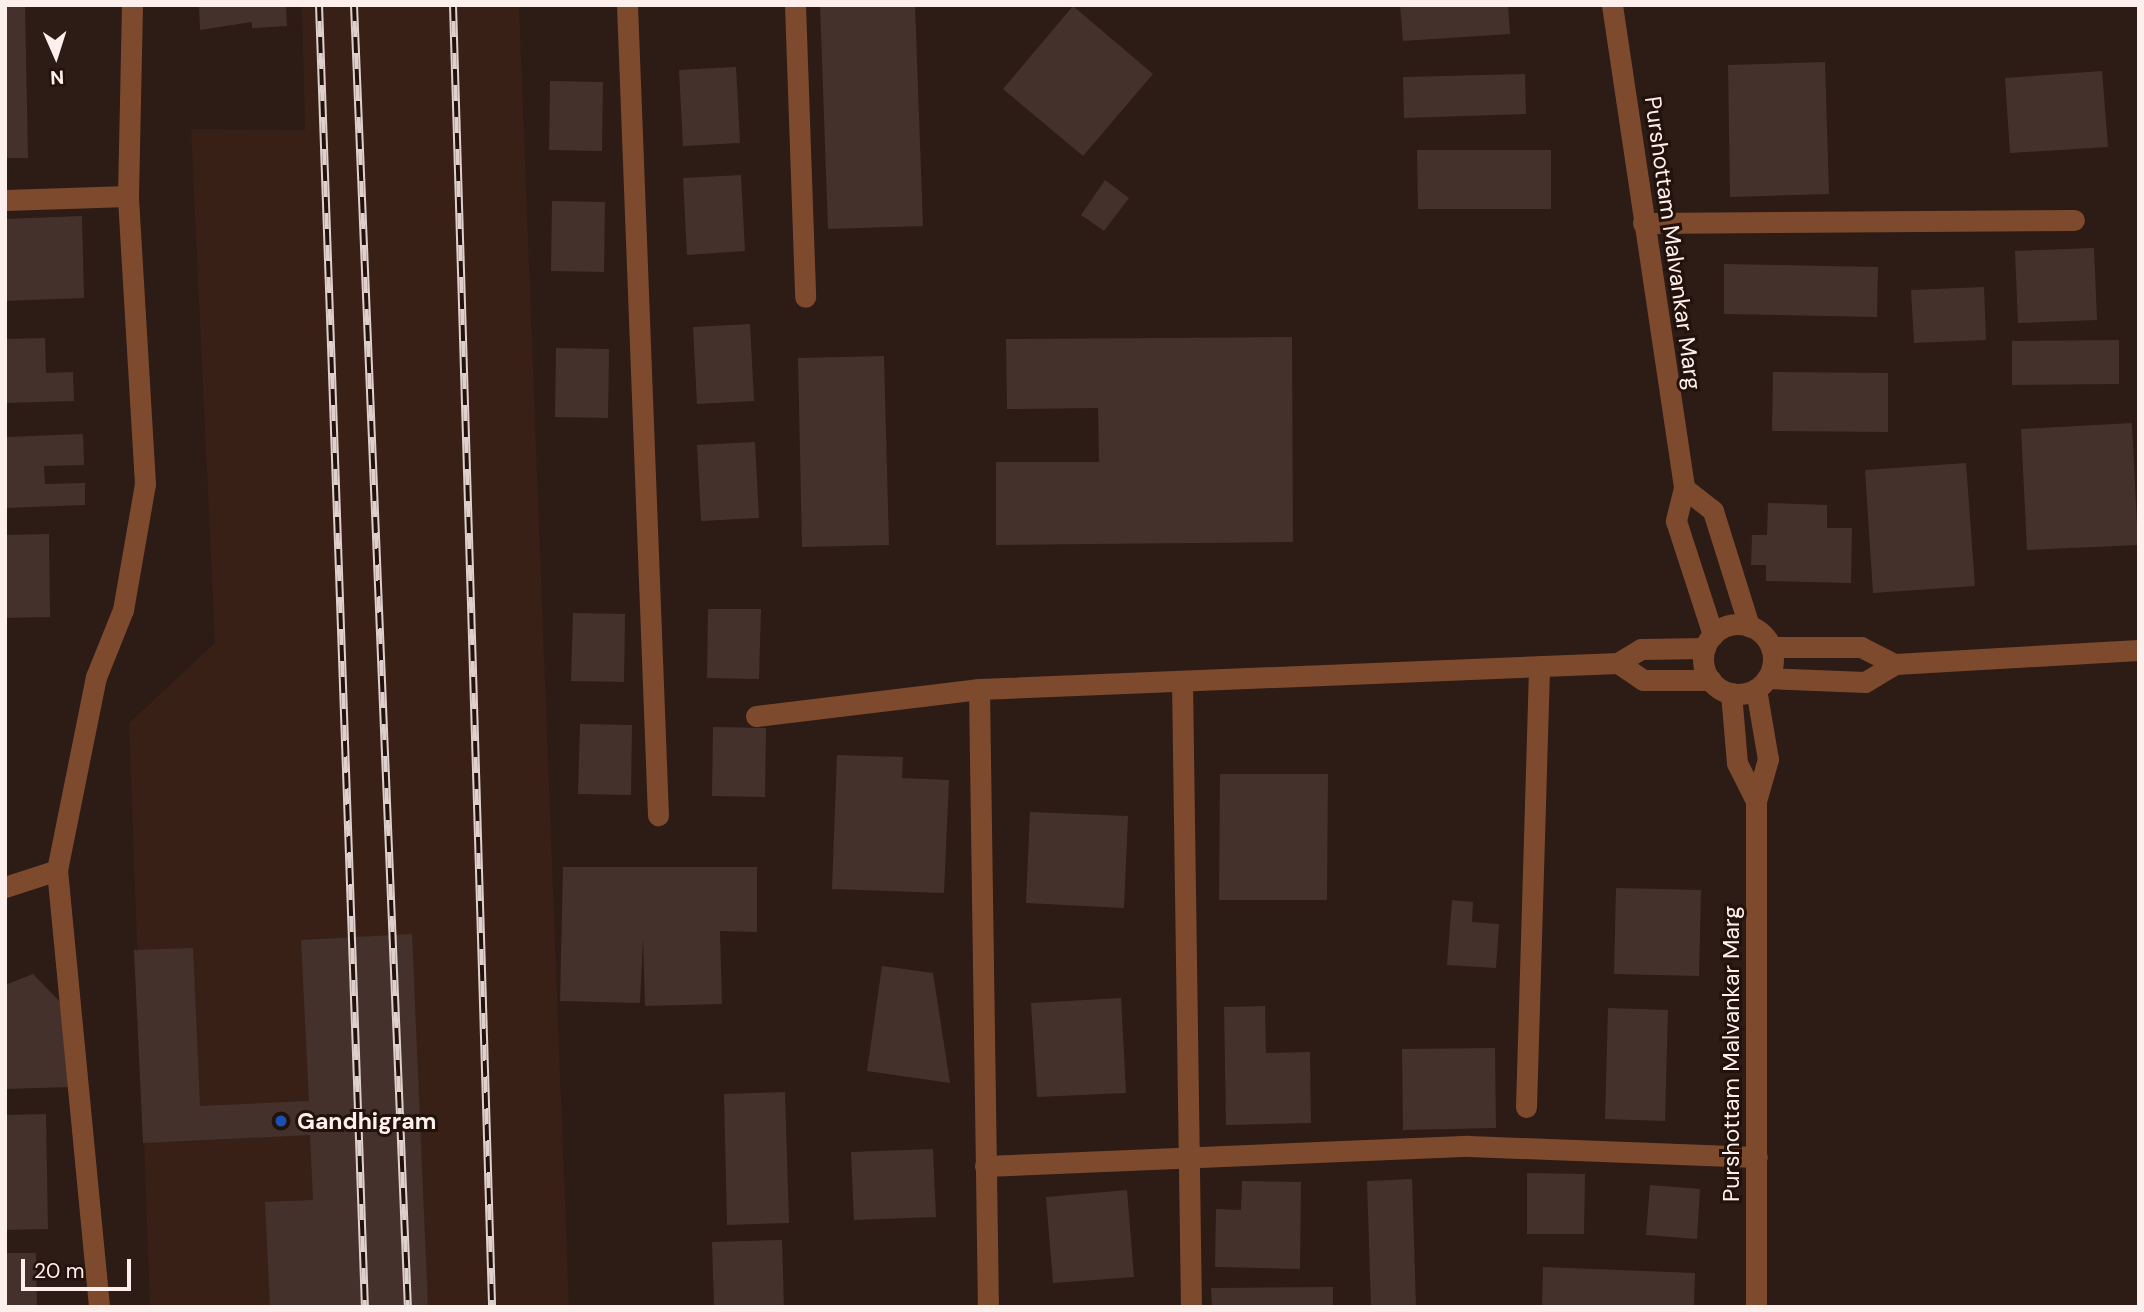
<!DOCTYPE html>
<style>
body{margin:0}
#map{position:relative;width:2144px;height:1312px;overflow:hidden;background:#2d1b15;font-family:"DM Sans",sans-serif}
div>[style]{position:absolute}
.built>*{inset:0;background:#382017}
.building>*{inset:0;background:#45312b}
.minor>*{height:21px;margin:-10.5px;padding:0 10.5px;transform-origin:10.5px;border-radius:10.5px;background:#7d4a2e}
.tertiary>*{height:21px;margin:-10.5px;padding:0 10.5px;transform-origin:10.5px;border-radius:10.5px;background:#7d4a2e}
.tertiary>.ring{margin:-10.5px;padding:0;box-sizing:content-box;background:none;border:21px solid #7d4a2e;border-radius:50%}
.rail>*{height:8px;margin-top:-4px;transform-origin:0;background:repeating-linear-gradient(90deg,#23120c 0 16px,#ded0cc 0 32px);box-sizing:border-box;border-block:2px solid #ded0cc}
.dots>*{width:19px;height:19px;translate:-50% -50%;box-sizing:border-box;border:4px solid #23120c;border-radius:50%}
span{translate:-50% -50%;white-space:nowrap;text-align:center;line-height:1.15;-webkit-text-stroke:6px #23120c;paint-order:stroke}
.street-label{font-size:23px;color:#fdf0ec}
.poi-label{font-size:23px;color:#fdf0ec;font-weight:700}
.left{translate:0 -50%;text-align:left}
.frame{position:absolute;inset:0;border:7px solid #fdf0ec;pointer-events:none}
.north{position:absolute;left:21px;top:21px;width:70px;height:70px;-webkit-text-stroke:5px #23120c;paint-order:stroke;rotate:177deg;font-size:19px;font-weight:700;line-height:28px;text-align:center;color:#fdf0ec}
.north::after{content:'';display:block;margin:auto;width:24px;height:32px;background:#fdf0ec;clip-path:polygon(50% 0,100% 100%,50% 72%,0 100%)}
.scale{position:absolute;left:21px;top:1259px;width:110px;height:32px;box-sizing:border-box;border:4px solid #fdf0ec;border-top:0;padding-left:9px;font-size:21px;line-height:24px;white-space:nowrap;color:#fdf0ec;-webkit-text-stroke:5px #23120c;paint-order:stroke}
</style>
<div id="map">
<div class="built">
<i style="clip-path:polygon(302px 5px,519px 5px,569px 1307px,150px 1307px,129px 723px,215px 643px,191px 129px,305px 130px)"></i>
</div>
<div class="building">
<i style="clip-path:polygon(5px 5px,25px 5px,28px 158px,5px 158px)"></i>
<i style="clip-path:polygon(199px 5px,286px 5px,287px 26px,252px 28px,252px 22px,200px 30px)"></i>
<i style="clip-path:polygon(820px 5px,915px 5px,923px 226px,828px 229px)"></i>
<i style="clip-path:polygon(1400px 5px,1508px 5px,1510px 34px,1403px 41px)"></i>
<i style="clip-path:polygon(1073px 6px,1153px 74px,1083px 156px,1003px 89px)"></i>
<i style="clip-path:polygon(1825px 62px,1829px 194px,1730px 197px,1728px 65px)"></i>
<i style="clip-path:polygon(736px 67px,740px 143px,683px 146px,679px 70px)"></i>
<i style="clip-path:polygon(2102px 71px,2108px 147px,2010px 153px,2005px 78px)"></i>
<i style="clip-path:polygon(1525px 74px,1526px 114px,1404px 118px,1403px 77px)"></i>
<i style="clip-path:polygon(550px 81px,603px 82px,602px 151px,549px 150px)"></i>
<i style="clip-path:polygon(1417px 150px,1551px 150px,1551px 209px,1418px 209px)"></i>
<i style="clip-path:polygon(741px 175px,745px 251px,687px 255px,683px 178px)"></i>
<i style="clip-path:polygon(1105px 180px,1129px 198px,1104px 231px,1081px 215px)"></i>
<i style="clip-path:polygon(552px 201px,605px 202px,604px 272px,551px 271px)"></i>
<i style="clip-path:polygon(82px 216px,84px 298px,5px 301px,5px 219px)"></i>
<i style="clip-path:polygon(2094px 248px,2097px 320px,2018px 323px,2015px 251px)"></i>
<i style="clip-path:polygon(1724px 264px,1878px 267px,1877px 317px,1724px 314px)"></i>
<i style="clip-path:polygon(1984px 287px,1986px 340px,1914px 343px,1911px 290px)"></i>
<i style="clip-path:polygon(750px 324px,754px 401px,697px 404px,693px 327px)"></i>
<i style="clip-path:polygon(1292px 337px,1293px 542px,996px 545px,996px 462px,1099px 462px,1098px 408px,1007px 409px,1006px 339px)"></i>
<i style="clip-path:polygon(45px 338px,46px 373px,73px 372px,74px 401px,5px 403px,5px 339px)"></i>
<i style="clip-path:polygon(2119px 340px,2119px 384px,2012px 385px,2012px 341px)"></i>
<i style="clip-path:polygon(556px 348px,609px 349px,608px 418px,555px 417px)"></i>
<i style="clip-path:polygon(884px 356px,889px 545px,802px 547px,798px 358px)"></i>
<i style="clip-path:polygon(1773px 372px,1888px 373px,1888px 432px,1772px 431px)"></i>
<i style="clip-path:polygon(2132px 423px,2138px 545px,2027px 550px,2021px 429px)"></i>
<i style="clip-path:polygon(83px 434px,84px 465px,44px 466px,45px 484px,85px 483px,85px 505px,5px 508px,5px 437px)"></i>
<i style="clip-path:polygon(755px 442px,759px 518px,701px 521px,697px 445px)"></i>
<i style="clip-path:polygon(1966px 463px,1975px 586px,1873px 593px,1865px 470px)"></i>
<i style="clip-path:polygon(1768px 503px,1827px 505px,1827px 528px,1852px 528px,1851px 583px,1766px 581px,1766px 565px,1751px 565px,1752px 535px,1767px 535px)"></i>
<i style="clip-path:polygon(49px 534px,50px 617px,5px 618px,5px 535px)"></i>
<i style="clip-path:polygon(708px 609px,761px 609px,759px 679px,707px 678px)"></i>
<i style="clip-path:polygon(573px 613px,625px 614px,624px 682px,571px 681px)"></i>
<i style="clip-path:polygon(580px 724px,632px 725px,631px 795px,578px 794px)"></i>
<i style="clip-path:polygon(713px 727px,766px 728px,765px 797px,712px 796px)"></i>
<i style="clip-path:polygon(837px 755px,903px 757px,902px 778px,949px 780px,944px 893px,832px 889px)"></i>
<i style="clip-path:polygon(1220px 774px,1328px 774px,1327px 900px,1219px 900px)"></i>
<i style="clip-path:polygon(1030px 812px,1128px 816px,1124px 908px,1026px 903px)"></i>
<i style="clip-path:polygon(563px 867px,757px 867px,757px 932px,720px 931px,722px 1004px,645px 1006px,643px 939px,640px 1003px,560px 1001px)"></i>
<i style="clip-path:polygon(1616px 888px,1701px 890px,1699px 976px,1614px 974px)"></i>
<i style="clip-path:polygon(1452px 900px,1473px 902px,1472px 922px,1499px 924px,1496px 968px,1447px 965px)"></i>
<i style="clip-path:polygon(412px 934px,428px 1307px,270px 1307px,265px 1202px,313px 1200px,310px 1135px,143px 1143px,134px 950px,193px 948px,200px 1106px,309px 1101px,301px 940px)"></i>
<i style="clip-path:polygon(882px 966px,933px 973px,950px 1083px,867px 1071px)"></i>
<i style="clip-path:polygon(33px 974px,71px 1013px,73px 1087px,5px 1089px,5px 985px)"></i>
<i style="clip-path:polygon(1121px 998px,1126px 1093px,1037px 1097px,1031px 1003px)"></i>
<i style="clip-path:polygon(1265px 1006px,1266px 1053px,1310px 1052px,1311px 1123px,1226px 1125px,1224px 1007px)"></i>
<i style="clip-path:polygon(1608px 1008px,1668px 1010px,1665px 1121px,1605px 1119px)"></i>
<i style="clip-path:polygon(1495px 1048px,1496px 1128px,1403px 1130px,1402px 1049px)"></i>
<i style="clip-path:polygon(785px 1092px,789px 1223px,727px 1225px,724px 1094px)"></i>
<i style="clip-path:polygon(46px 1114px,48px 1229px,5px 1230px,5px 1115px)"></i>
<i style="clip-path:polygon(933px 1149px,936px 1217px,854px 1220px,851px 1152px)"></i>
<i style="clip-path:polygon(1527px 1173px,1585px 1174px,1584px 1234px,1527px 1234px)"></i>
<i style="clip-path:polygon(1412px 1179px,1416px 1307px,1371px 1307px,1367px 1181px)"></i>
<i style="clip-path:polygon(1242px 1181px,1301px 1182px,1300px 1269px,1215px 1267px,1216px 1209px,1241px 1210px)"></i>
<i style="clip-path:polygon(1650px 1185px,1700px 1189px,1697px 1239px,1646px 1235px)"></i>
<i style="clip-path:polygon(1127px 1190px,1134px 1277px,1053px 1283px,1046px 1197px)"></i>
<i style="clip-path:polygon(782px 1240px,784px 1307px,714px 1307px,712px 1242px)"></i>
<i style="clip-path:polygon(5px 1253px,36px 1253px,37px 1307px,5px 1307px)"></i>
<i style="clip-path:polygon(1543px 1267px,1695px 1273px,1694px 1307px,1542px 1307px)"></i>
<i style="clip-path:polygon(1333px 1287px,1333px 1307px,1212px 1307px,1211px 1288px)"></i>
</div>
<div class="minor">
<i style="left:627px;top:5px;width:811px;rotate:87.81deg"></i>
<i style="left:795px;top:5px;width:292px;rotate:88deg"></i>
<i style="left:5px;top:200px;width:123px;rotate:-1.9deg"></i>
<i style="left:1643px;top:223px;width:431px;rotate:-0.4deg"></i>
<i style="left:1182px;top:681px;width:626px;rotate:89.18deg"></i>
<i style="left:979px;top:689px;width:618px;rotate:89.17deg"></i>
<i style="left:756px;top:716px;width:225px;rotate:-6.9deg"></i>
<i style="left:979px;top:689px;width:640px;rotate:-2.33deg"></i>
<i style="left:57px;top:870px;width:439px;rotate:84.5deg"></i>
<i style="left:1526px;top:1107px;width:441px;rotate:-88.3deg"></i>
<i style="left:985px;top:1166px;width:484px;rotate:-2.4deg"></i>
<i style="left:1469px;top:1146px;width:288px;rotate:2.2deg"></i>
</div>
<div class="tertiary">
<i style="left:1612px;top:5px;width:488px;rotate:81.5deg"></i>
<i style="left:1684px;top:488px;width:34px;rotate:104deg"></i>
<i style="left:1676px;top:521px;width:120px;rotate:72deg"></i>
<i style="left:1684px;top:488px;width:37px;rotate:38deg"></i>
<i style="left:1713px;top:511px;width:121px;rotate:72.6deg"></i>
<i class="ring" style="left:1703px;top:624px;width:49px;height:49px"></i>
<i style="left:1771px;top:647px;width:90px"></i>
<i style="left:1861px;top:647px;width:38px;rotate:27deg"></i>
<i style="left:1705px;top:648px;width:64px;rotate:179.1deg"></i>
<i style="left:1641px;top:649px;width:27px;rotate:149deg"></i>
<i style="left:1618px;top:663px;width:30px;rotate:34deg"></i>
<i style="left:1643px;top:680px;width:68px"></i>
<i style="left:1767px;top:678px;width:98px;rotate:2.3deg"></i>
<i style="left:1865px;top:682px;width:35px;rotate:-31deg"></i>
<i style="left:1895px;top:664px;width:244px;rotate:-3.3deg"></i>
<i style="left:1756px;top:689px;width:71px;rotate:80.3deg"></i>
<i style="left:1768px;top:759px;width:44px;rotate:105.9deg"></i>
<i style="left:1756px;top:801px;width:506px;rotate:90deg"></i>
<i style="left:1731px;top:693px;width:70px;rotate:85.1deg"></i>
<i style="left:1737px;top:763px;width:42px;rotate:63.4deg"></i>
<i style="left:5px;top:887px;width:55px;rotate:-18.1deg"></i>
<i style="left:57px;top:870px;width:197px;rotate:-78.6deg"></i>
<i style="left:96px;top:677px;width:72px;rotate:-68.1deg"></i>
<i style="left:123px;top:610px;width:128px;rotate:-80.1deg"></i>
<i style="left:145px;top:484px;width:289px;rotate:-93.4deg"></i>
<i style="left:128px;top:196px;width:191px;rotate:-88.8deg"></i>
</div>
<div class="rail">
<i style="left:319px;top:5px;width:1303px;rotate:87.98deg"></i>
<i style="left:354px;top:5px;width:1303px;rotate:87.63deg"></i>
<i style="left:453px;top:5px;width:1303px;rotate:88.28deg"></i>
</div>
<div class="dots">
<i style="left:281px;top:1121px;background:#1a4fb4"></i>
</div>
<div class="street-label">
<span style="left:1673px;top:243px;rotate:82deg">Purshottam Malvankar Marg</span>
<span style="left:1731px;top:1054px;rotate:-90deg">Purshottam Malvankar Marg</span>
</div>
<div class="poi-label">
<span class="left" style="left:297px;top:1121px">Gandhigram</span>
</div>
<div class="frame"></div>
<div class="north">N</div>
<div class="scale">20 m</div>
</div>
